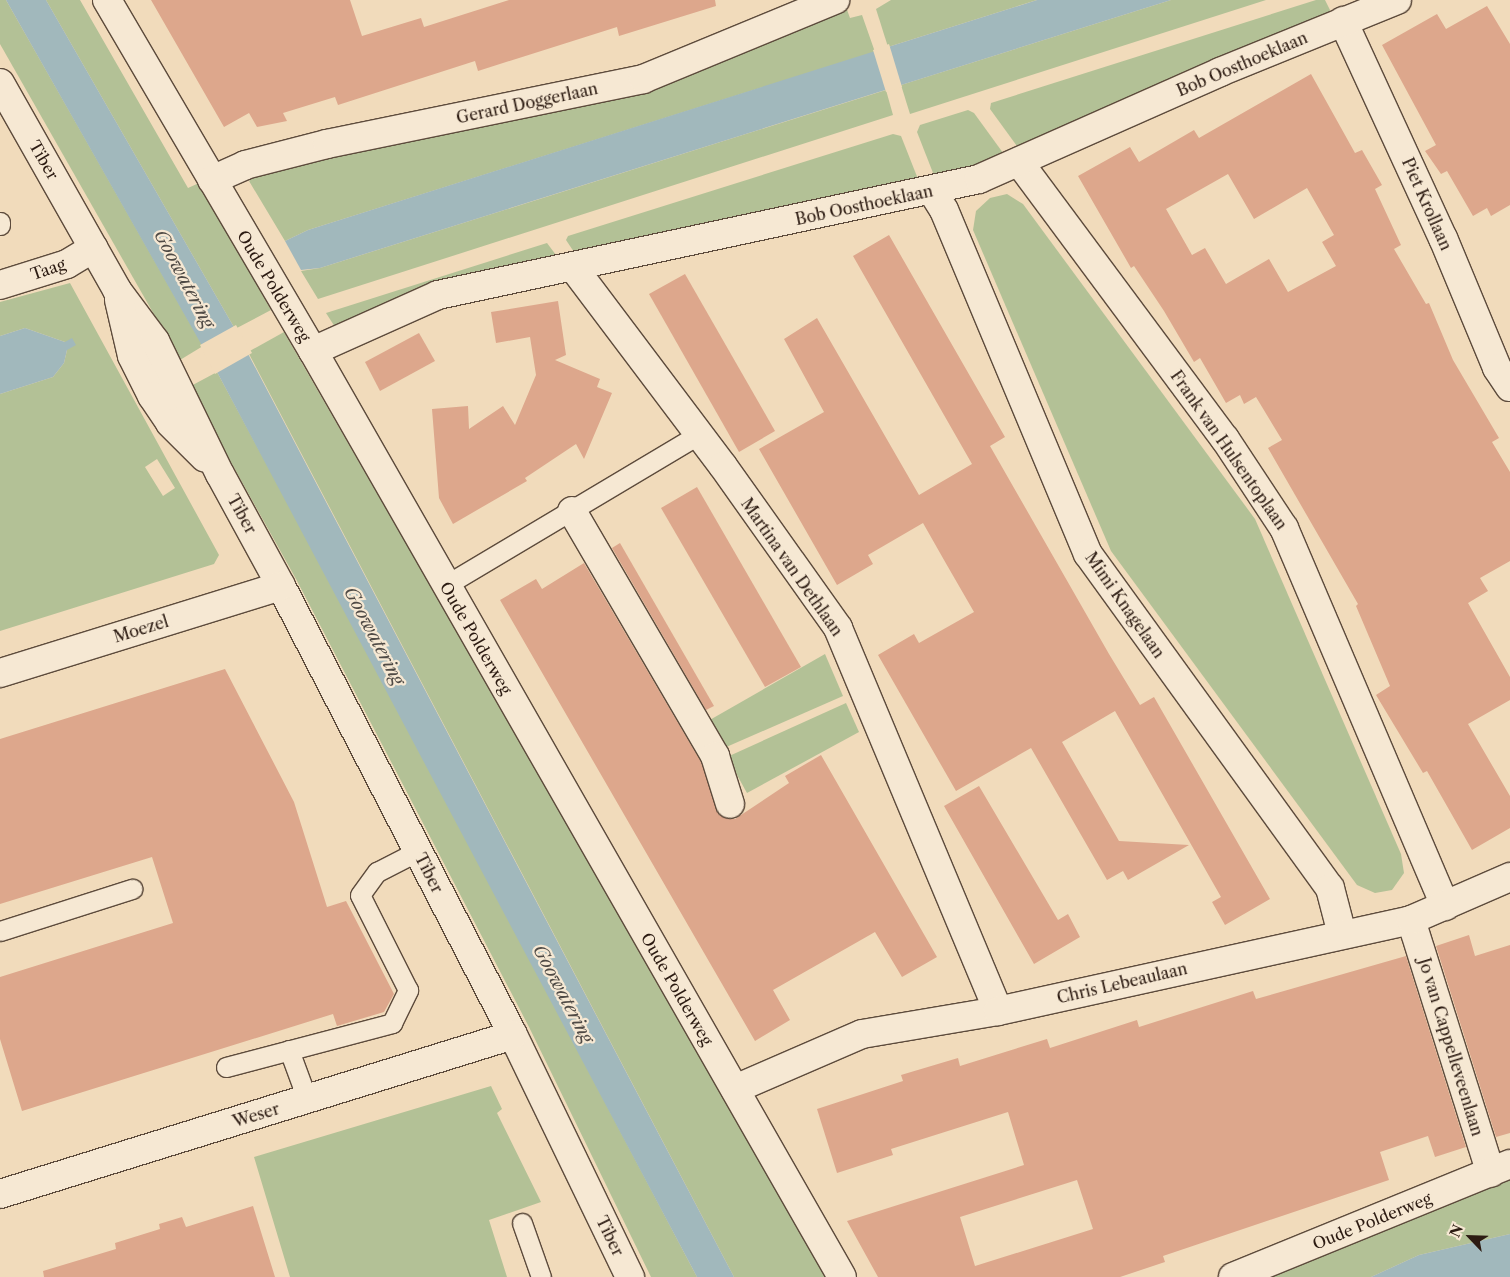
<!DOCTYPE html>
<style>
body{margin:0}
#map{position:relative;width:1510px;height:1277px;overflow:hidden;background:#f1dbbb;font-family:"Libre Caslon Text",serif}
div>[style]{position:absolute}
.green>*{inset:0;background:#b3c196}
.water>*{inset:0;background:#a1b8bc}
.pier>*{inset:0;background:#f1dbbb}
.building>*{inset:0;background:#dda78c}
.roads{filter:drop-shadow(1px 0 #5d4b3c) drop-shadow(-1px 0 #5d4b3c) drop-shadow(0 1px #5d4b3c) drop-shadow(0 -1px #5d4b3c)}
.service>*{height:19px;margin:-9.5px;padding:0 9.5px;transform-origin:9.5px;border-radius:9.5px;background:#f6e8d3}
.pedestrian>*{height:28px;margin:-14px;padding:0 14px;transform-origin:14px;border-radius:14px;background:#f6e8d3}
.minor>*{height:28px;margin:-14px;padding:0 14px;transform-origin:14px;border-radius:14px;background:#f6e8d3}
span{translate:-50% -50%;white-space:nowrap;text-align:center;line-height:1.15;-webkit-text-stroke:4.5px #f6e8d3;paint-order:stroke}
.street-label{font-size:16px;color:#2c1b12}
.water-label{font-size:18px;color:#4f4a45;font-style:italic}
.north{position:absolute;left:1445px;top:1212px;width:50px;height:50px;-webkit-text-stroke:4px #f6e8d3;paint-order:stroke;rotate:294deg;font-size:14px;font-weight:700;line-height:20px;text-align:center;color:#2c1b12}
.north::after{content:'';display:block;margin:auto;width:18px;height:22px;background:#2c1b12;clip-path:polygon(50% 0,100% 100%,50% 72%,0 100%)}
</style>
<div id="map">
<div class="green">
<i style="clip-path:polygon(0 0,6px 0,203px 346px,180px 360px,0 44px)"></i>
<i style="clip-path:polygon(46px 0,80px 0,188px 188px,199px 183px,271px 310px,235px 329px)"></i>
<i style="clip-path:polygon(891px 0,1037px 0,888px 47px,876px 9px)"></i>
<i style="clip-path:polygon(1171px 0,1266px 0,910px 114px,901px 85px)"></i>
<i style="clip-path:polygon(1316px 0,1325px 0,1330px 10px,1329px 15px,1019px 149px,990px 109px,991px 103px)"></i>
<i style="clip-path:polygon(846px 7px,850px 18px,862px 15px,875px 52px,308px 230px,285px 241px,249px 181px,262px 170px,651px 88px)"></i>
<i style="clip-path:polygon(886px 90px,893px 115px,318px 299px,301px 271px,320px 268px)"></i>
<i style="clip-path:polygon(968px 110px,974px 113px,1006px 157px,935px 178px,917px 132px,920px 125px)"></i>
<i style="clip-path:polygon(893px 134px,901px 136px,918px 179px,574px 252px,566px 240px,568px 236px)"></i>
<i style="clip-path:polygon(1007px 194px,1023px 204px,1255px 519px,1401px 854px,1404px 873px,1392px 890px,1375px 893px,1357px 885px,1111px 551px,973px 230px,976px 211px,990px 198px)"></i>
<i style="clip-path:polygon(547px 243px,559px 259px,335px 327px,326px 313px)"></i>
<i style="clip-path:polygon(evenodd,70px 283px,219px 555px,214px 564px,0 631px,0 394px,53px 377px,64px 363px,67px 350px,65px 342px,25px 328px,0 336px,0 302px,70px 283px,157px 459px,175px 488px,163px 496px,145px 467px,157px 459px)"></i>
<i style="clip-path:polygon(284px 332px,829px 1277px,734px 1277px,248px 352px)"></i>
<i style="clip-path:polygon(217px 372px,371px 658px,697px 1277px,651px 1277px,529px 1027px,296px 579px,189px 387px)"></i>
<i style="clip-path:polygon(825px 654px,843px 696px,724px 748px,708px 721px)"></i>
<i style="clip-path:polygon(846px 703px,859px 732px,747px 793px,727px 757px)"></i>
<i style="clip-path:polygon(491px 1086px,502px 1109px,497px 1113px,541px 1202px,489px 1220px,507px 1277px,290px 1277px,254px 1157px)"></i>
<i style="clip-path:polygon(1510px 1178px,1510px 1234px,1419px 1255px,1371px 1277px,1272px 1277px)"></i>
</div>
<div class="water">
<i style="clip-path:polygon(6px 0,46px 0,235px 329px,734px 1277px,697px 1277px,217px 372px)"></i>
<i style="clip-path:polygon(1037px 0,1171px 0,320px 268px,301px 270px,285px 241px,308px 230px)"></i>
<i style="clip-path:polygon(25px 328px,65px 342px,72px 338px,76px 345px,67px 350px,64px 363px,53px 377px,0 394px,0 336px)"></i>
<i style="clip-path:polygon(1510px 1234px,1510px 1277px,1371px 1277px,1419px 1255px)"></i>
</div>
<div class="pier">
<i style="clip-path:polygon(889px 44px,902px 87px,886px 92px,873px 50px)"></i>
<i style="clip-path:polygon(236px 325px,252px 353px,215px 374px,200px 345px)"></i>
</div>
<div class="building">
<i style="clip-path:polygon(151px 0,350px 0,362px 36px,421px 18px,424px 27px,509px 0,715px 0,716px 6px,619px 36px,617px 27px,478px 71px,475px 61px,338px 105px,335px 97px,283px 113px,287px 121px,257px 127px,249px 113px,224px 127px)"></i>
<i style="clip-path:polygon(1487px 6px,1510px 44px,1510px 205px,1491px 216px,1487px 208px,1473px 216px,1447px 171px,1441px 174px,1425px 151px,1436px 145px,1382px 45px,1437px 14px,1446px 29px)"></i>
<i style="clip-path:polygon(evenodd,1311px 74px,1355px 153px,1362px 150px,1382px 185px,1375px 189px,1401px 245px,1394px 249px,1426px 304px,1429px 303px,1453px 360px,1499px 438px,1492px 442px,1510px 472px,1510px 561px,1480px 578px,1488px 591px,1468px 603px,1510px 677px,1510px 700px,1468px 724px,1510px 796px,1510px 828px,1472px 850px,1427px 771px,1423px 773px,1376px 695px,1390px 686px,1356px 606px,1358px 604px,1268px 448px,1282px 440px,1256px 397px,1244px 404px,1240px 395px,1226px 403px,1200px 358px,1194px 362px,1164px 311px,1134px 266px,1131px 268px,1078px 176px,1130px 147px,1139px 162px,1194px 130px,1199px 138px,1311px 74px,1228px 174px,1254px 219px,1307px 188px,1334px 235px,1322px 242px,1336px 266px,1288px 292px,1269px 259px,1226px 284px,1205px 248px,1192px 255px,1166px 209px,1228px 174px)"></i>
<i style="clip-path:polygon(889px 235px,1005px 437px,990px 446px,1109px 654px,1140px 705px,1154px 697px,1270px 899px,1225px 925px,1212px 902px,1221px 897px,1115px 711px,1062px 742px,1119px 841px,1189px 845px,1128px 880px,1123px 871px,1107px 880px,1031px 748px,956px 791px,878px 655px,914px 634px,919px 643px,974px 612px,944px 560px,923px 523px,868px 555px,873px 564px,837px 585px,759px 449px,824px 412px,784px 339px,817px 318px,919px 495px,972px 464px,853px 256px)"></i>
<i style="clip-path:polygon(685px 274px,775px 431px,739px 452px,649px 294px)"></i>
<i style="clip-path:polygon(558px 301px,566px 355px,555px 360px,600px 379px,597px 387px,612px 393px,584px 459px,576px 444px,525px 478px,527px 481px,453px 524px,439px 498px,432px 409px,468px 406px,469px 429px,503px 406px,515px 425px,536px 375px,530px 337px,496px 343px,491px 312px)"></i>
<i style="clip-path:polygon(419px 333px,435px 361px,380px 391px,365px 362px)"></i>
<i style="clip-path:polygon(697px 487px,801px 667px,765px 687px,661px 508px)"></i>
<i style="clip-path:polygon(620px 543px,714px 706px,706px 710px,612px 548px)"></i>
<i style="clip-path:polygon(584px 563px,701px 762px,719px 815px,735px 819px,789px 783px,785px 776px,821px 755px,937px 957px,902px 977px,875px 932px,773px 990px,790px 1020px,755px 1041px,500px 600px,536px 579px,542px 589px)"></i>
<i style="clip-path:polygon(225px 669px,294px 802px,327px 907px,346px 901px,394px 994px,384px 1012px,337px 1026px,333px 1014px,22px 1111px,0 1039px,0 977px,173px 923px,152px 857px,0 904px,0 739px)"></i>
<i style="clip-path:polygon(979px 786px,1058px 920px,1068px 914px,1080px 937px,1034px 964px,944px 806px)"></i>
<i style="clip-path:polygon(1469px 935px,1475px 956px,1510px 945px,1510px 1133px,1496px 1137px,1436px 946px)"></i>
<i style="clip-path:polygon(evenodd,1406px 956px,1466px 1147px,1435px 1157px,1428px 1136px,1380px 1152px,1389px 1180px,1163px 1256px,1165px 1262px,1120px 1277px,878px 1277px,847px 1221px,1024px 1165px,1008px 1112px,891px 1149px,893px 1155px,837px 1173px,817px 1109px,903px 1081px,901px 1075px,958px 1058px,960px 1066px,1047px 1039px,1050px 1048px,1137px 1020px,1139px 1027px,1253px 991px,1256px 999px,1406px 956px,1077px 1180px,1093px 1229px,975px 1266px,960px 1217px,1077px 1180px)"></i>
<i style="clip-path:polygon(253px 1206px,275px 1277px,44px 1277px,43px 1271px,116px 1249px,115px 1243px,160px 1229px,159px 1224px,182px 1217px,186px 1227px)"></i>
</div>
<div class="roads">
<div class="service">
<i style="left:0;top:222px;width:3px;rotate:90deg"></i>
<i style="left:446px;top:585px;width:293px;rotate:-30.8deg"></i>
<i style="left:0;top:931px;width:139px;rotate:-17.7deg"></i>
<i style="left:289px;top:1050px;width:52px;rotate:69.8deg"></i>
<i style="left:226px;top:1067px;width:172px;rotate:-14.8deg"></i>
<i style="left:392px;top:1023px;width:37px;rotate:-64deg"></i>
<i style="left:408px;top:990px;width:106px;rotate:-116.8deg"></i>
<i style="left:360px;top:895px;width:29px;rotate:-54deg"></i>
<i style="left:377px;top:872px;width:46px;rotate:-27.1deg"></i>
<i style="left:522px;top:1223px;width:57px;rotate:70.6deg"></i>
</div>
<div class="pedestrian">
<i style="left:572px;top:511px;width:284px;rotate:59.7deg"></i>
<i style="left:715px;top:756px;width:50px;rotate:72.6deg"></i>
<i style="left:1411px;top:920px;width:265px;rotate:72.5deg"></i>
</div>
<div class="minor">
<i style="left:107px;top:0;width:407px;rotate:59.6deg"></i>
<i style="left:313px;top:351px;width:1066px;rotate:60.26deg"></i>
<i style="left:1343px;top:21px;width:239px;rotate:65.3deg"></i>
<i style="left:1443px;top:238px;width:141px;rotate:67.4deg"></i>
<i style="left:1497px;top:368px;width:23px;rotate:56deg"></i>
<i style="left:0;top:83px;width:238px;rotate:60.5deg"></i>
<i style="left:117px;top:290px;width:64px;rotate:53.3deg"></i>
<i style="left:155px;top:341px;width:148px;rotate:64deg"></i>
<i style="left:220px;top:474px;width:128px;rotate:61.4deg"></i>
<i style="left:281px;top:586px;width:505px;rotate:62.67deg"></i>
<i style="left:513px;top:1035px;width:269px;rotate:64.2deg"></i>
<i style="left:1019px;top:162px;width:345px;rotate:53.4deg"></i>
<i style="left:1225px;top:439px;width:107px;rotate:56.5deg"></i>
<i style="left:1284px;top:528px;width:411px;rotate:66.9deg"></i>
<i style="left:212px;top:180px;width:36px;rotate:-24deg"></i>
<i style="left:245px;top:165px;width:85px;rotate:-14.4deg"></i>
<i style="left:327px;top:144px;width:323px;rotate:-11.6deg"></i>
<i style="left:643px;top:79px;width:208px;rotate:-22.4deg"></i>
<i style="left:932px;top:191px;width:22px;rotate:58deg"></i>
<i style="left:944px;top:210px;width:373px;rotate:67.3deg"></i>
<i style="left:1088px;top:554px;width:412px;rotate:54.1deg"></i>
<i style="left:1330px;top:888px;width:48px;rotate:75.4deg"></i>
<i style="left:573px;top:267px;width:249px;rotate:53deg"></i>
<i style="left:723px;top:466px;width:199px;rotate:54.6deg"></i>
<i style="left:838px;top:628px;width:415px;rotate:67.3deg"></i>
<i style="left:0;top:285px;width:70px;rotate:-17.4deg"></i>
<i style="left:67px;top:264px;width:31px;rotate:-31deg"></i>
<i style="left:119px;top:300px;width:57px;rotate:76.9deg"></i>
<i style="left:132px;top:356px;width:45px;rotate:63.4deg"></i>
<i style="left:152px;top:396px;width:32px;rotate:56deg"></i>
<i style="left:170px;top:423px;width:49px;rotate:45deg"></i>
<i style="left:313px;top:351px;width:137px;rotate:-24.1deg"></i>
<i style="left:438px;top:295px;width:553px;rotate:-12.1deg"></i>
<i style="left:979px;top:179px;width:264px;rotate:-23.9deg"></i>
<i style="left:1220px;top:72px;width:191px;rotate:-22.1deg"></i>
<i style="left:0;top:673px;width:294px;rotate:-17.2deg"></i>
<i style="left:735px;top:1089px;width:138px;rotate:-23.4deg"></i>
<i style="left:862px;top:1034px;width:138px;rotate:-9.6deg"></i>
<i style="left:998px;top:1011px;width:423px;rotate:-12.4deg"></i>
<i style="left:1411px;top:920px;width:108px;rotate:-23.5deg"></i>
<i style="left:0;top:1194px;width:537px;rotate:-17.22deg"></i>
<i style="left:1233px;top:1277px;width:299px;rotate:-22.2deg"></i>
</div>
</div>
<div class="street-label">
<span style="left:1242px;top:64px;rotate:-23deg">Bob Oosthoeklaan</span>
<span style="left:527px;top:103px;rotate:-12deg">Gerard Doggerlaan</span>
<span style="left:44px;top:160px;rotate:60deg">Tiber</span>
<span style="left:1427px;top:204px;rotate:66deg">Piet Krollaan</span>
<span style="left:864px;top:205px;rotate:-12deg">Bob Oosthoeklaan</span>
<span style="left:48px;top:269px;rotate:-19deg">Taag</span>
<span style="left:274px;top:286px;rotate:59deg">Oude Polderweg</span>
<span style="left:1229px;top:450px;rotate:55deg">Frank van Hulsentoplaan</span>
<span style="left:242px;top:514px;rotate:61deg">Tiber</span>
<span style="left:792px;top:567px;rotate:55deg">Martina van Dethlaan</span>
<span style="left:1125px;top:605px;rotate:55deg">Mimi Knagelaan</span>
<span style="left:141px;top:629px;rotate:-17deg">Moezel</span>
<span style="left:476px;top:638px;rotate:60deg">Oude Polderweg</span>
<span style="left:429px;top:873px;rotate:63deg">Tiber</span>
<span style="left:1122px;top:983px;rotate:-13deg">Chris Lebeaulaan</span>
<span style="left:677px;top:989px;rotate:60deg">Oude Polderweg</span>
<span style="left:1451px;top:1047px;rotate:73deg">Jo van Cappelleveenlaan</span>
<span style="left:256px;top:1115px;rotate:-17deg">Weser</span>
<span style="left:1372px;top:1221px;rotate:-22deg">Oude Polderweg</span>
<span style="left:610px;top:1236px;rotate:64deg">Tiber</span>
</div>
<div class="water-label">
<span style="left:184px;top:279px;rotate:62deg">Goowatering</span>
<span style="left:374px;top:636px;rotate:62deg">Goowatering</span>
<span style="left:563px;top:994px;rotate:62deg">Goowatering</span>
</div>
<div class="north">N</div>
</div>
